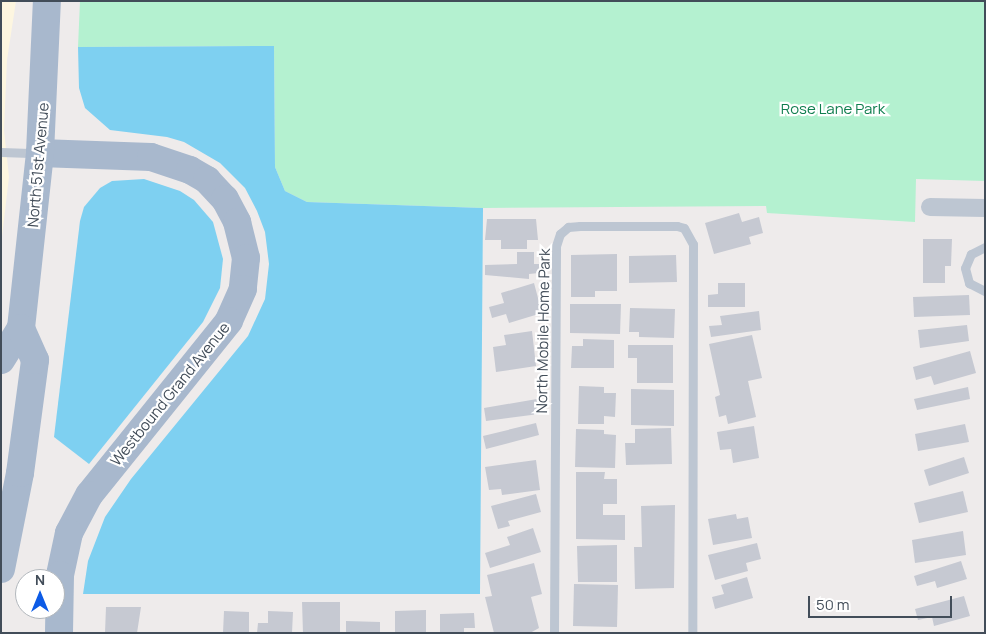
<!DOCTYPE html>
<style>
body{margin:0}
#map{position:relative;width:986px;height:634px;overflow:hidden;background:#eeebeb;font-family:Manrope,sans-serif}
div>[style]{position:absolute}
.commercial>*{inset:0;background:#fdf6e0}
.green>*{inset:0;background:#b4f1d0}
.water>*{inset:0;background:#7ed0f1}
.building>*{inset:0;background:#c6c9d2}
.service>*{height:9px;margin:-4.5px;padding:0 4.5px;transform-origin:4.5px;border-radius:4.5px;background:#bdc6d2}
.minor>*{height:18px;margin:-9px;padding:0 9px;transform-origin:9px;border-radius:9px;background:#bdc6d2}
.primary>*{height:28px;margin:-14px;padding:0 14px;transform-origin:14px;border-radius:14px;background:#a8b8cd}
span{translate:-50% -50%;white-space:nowrap;text-align:center;line-height:1.15;-webkit-text-stroke:4.5px #fff;paint-order:stroke}
.park-label{font-size:15px;color:#107e4f}
.street-label{font-size:15px;color:#424d59}
.frame{position:absolute;inset:0;border:2px solid #424d59;pointer-events:none}
.north{position:absolute;left:15px;top:569px;width:50px;height:50px;box-sizing:border-box;background:#fff;border:1px solid #b3b8bd;border-radius:50%;rotate:0deg;font-size:14px;font-weight:700;line-height:20px;text-align:center;color:#424d59}
.north::after{content:'';display:block;margin:auto;width:18px;height:22px;background:#0d5be6;clip-path:polygon(50% 0,100% 100%,50% 72%,0 100%)}
.scale{position:absolute;left:808px;top:596px;width:144px;height:22px;box-sizing:border-box;border:2px solid #424d59;border-top:0;padding-left:6px;font-size:15px;line-height:18px;white-space:nowrap;color:#424d59;-webkit-text-stroke:4px #fff;paint-order:stroke}
</style>
<div id="map">
<div class="commercial">
<i style="clip-path:polygon(1px 1px,16px 1px,7px 60px,4px 130px,9px 177px,1px 245px)"></i>
</div>
<div class="green">
<i style="clip-path:polygon(80px 1px,985px 1px,985px 181px,916px 179px,915px 222px,767px 213px,766px 206px,483px 208px,307px 202px,285px 191px,275px 167px,274px 46px,78px 47px)"></i>
</div>
<div class="water">
<i style="clip-path:polygon(274px 46px,275px 167px,285px 191px,307px 202px,483px 208px,480px 594px,83px 594px,88px 561px,105px 517px,131px 479px,248px 336px,265px 299px,269px 264px,265px 232px,257px 211px,245px 188px,220px 163px,184px 142px,167px 137px,110px 130px,85px 108px,79px 88px,78px 47px)"></i>
<i style="clip-path:polygon(144px 179px,180px 191px,194px 200px,213px 222px,223px 259px,220px 288px,203px 322px,89px 464px,54px 437px,80px 221px,84px 207px,100px 188px,112px 181px)"></i>
</div>
<div class="building">
<i style="clip-path:polygon(739px 213px,742px 222px,759px 217px,763px 233px,749px 237px,751px 244px,714px 254px,705px 223px)"></i>
<i style="clip-path:polygon(487px 219px,536px 219px,538px 240px,527px 240px,527px 249px,501px 249px,501px 240px,485px 240px)"></i>
<i style="clip-path:polygon(923px 239px,952px 239px,951px 266px,945px 266px,945px 283px,923px 283px)"></i>
<i style="clip-path:polygon(517px 252px,534px 252px,534px 264px,539px 264px,539px 273px,529px 274px,529px 279px,485px 275px,485px 265px,517px 264px)"></i>
<i style="clip-path:polygon(617px 254px,617px 291px,595px 291px,595px 297px,571px 297px,571px 255px)"></i>
<i style="clip-path:polygon(676px 255px,677px 282px,629px 283px,629px 256px)"></i>
<i style="clip-path:polygon(534px 283px,542px 313px,509px 323px,506px 314px,492px 318px,489px 307px,504px 303px,501px 293px)"></i>
<i style="clip-path:polygon(718px 283px,745px 283px,745px 307px,708px 307px,708px 295px,718px 294px)"></i>
<i style="clip-path:polygon(969px 295px,970px 315px,914px 317px,913px 297px)"></i>
<i style="clip-path:polygon(570px 304px,621px 304px,620px 334px,570px 333px)"></i>
<i style="clip-path:polygon(630px 308px,675px 309px,674px 338px,639px 337px,639px 332px,629px 332px)"></i>
<i style="clip-path:polygon(759px 311px,761px 330px,711px 337px,709px 326px,722px 325px,720px 316px)"></i>
<i style="clip-path:polygon(967px 325px,969px 341px,920px 348px,918px 330px)"></i>
<i style="clip-path:polygon(532px 331px,536px 366px,496px 372px,493px 347px,506px 345px,504px 335px)"></i>
<i style="clip-path:polygon(752px 335px,762px 378px,748px 381px,756px 417px,728px 424px,726px 415px,719px 417px,715px 397px,720px 395px,709px 344px)"></i>
<i style="clip-path:polygon(583px 339px,614px 340px,614px 368px,571px 368px,572px 346px,583px 346px)"></i>
<i style="clip-path:polygon(628px 345px,673px 345px,673px 383px,637px 383px,637px 358px,628px 358px)"></i>
<i style="clip-path:polygon(970px 351px,976px 373px,934px 385px,931px 376px,916px 380px,913px 367px)"></i>
<i style="clip-path:polygon(579px 386px,604px 387px,604px 393px,616px 393px,615px 417px,604px 416px,604px 424px,578px 424px)"></i>
<i style="clip-path:polygon(968px 387px,970px 399px,917px 410px,914px 399px)"></i>
<i style="clip-path:polygon(631px 389px,674px 390px,674px 426px,631px 425px)"></i>
<i style="clip-path:polygon(537px 399px,539px 414px,486px 421px,484px 408px)"></i>
<i style="clip-path:polygon(536px 423px,539px 435px,486px 449px,483px 436px)"></i>
<i style="clip-path:polygon(965px 424px,969px 442px,918px 451px,915px 434px)"></i>
<i style="clip-path:polygon(754px 426px,759px 458px,733px 463px,731px 449px,720px 450px,717px 432px)"></i>
<i style="clip-path:polygon(671px 428px,672px 464px,626px 465px,625px 443px,635px 443px,635px 429px)"></i>
<i style="clip-path:polygon(576px 429px,604px 430px,604px 434px,616px 435px,615px 468px,575px 467px)"></i>
<i style="clip-path:polygon(964px 457px,969px 473px,929px 486px,924px 470px)"></i>
<i style="clip-path:polygon(536px 460px,540px 490px,502px 495px,501px 489px,489px 490px,485px 467px)"></i>
<i style="clip-path:polygon(576px 472px,605px 472px,604px 479px,617px 479px,617px 504px,603px 504px,603px 515px,625px 515px,625px 540px,576px 539px)"></i>
<i style="clip-path:polygon(963px 491px,968px 512px,919px 523px,914px 503px)"></i>
<i style="clip-path:polygon(536px 494px,541px 512px,508px 521px,510px 526px,498px 529px,491px 506px)"></i>
<i style="clip-path:polygon(675px 505px,674px 588px,635px 589px,634px 547px,642px 547px,641px 506px)"></i>
<i style="clip-path:polygon(736px 514px,737px 519px,748px 517px,752px 538px,713px 545px,708px 519px)"></i>
<i style="clip-path:polygon(533px 528px,541px 552px,490px 568px,485px 553px,510px 545px,507px 537px)"></i>
<i style="clip-path:polygon(963px 531px,966px 555px,915px 563px,912px 540px)"></i>
<i style="clip-path:polygon(757px 543px,761px 559px,746px 563px,748px 571px,715px 580px,708px 555px)"></i>
<i style="clip-path:polygon(617px 545px,617px 582px,578px 582px,577px 546px)"></i>
<i style="clip-path:polygon(961px 561px,967px 579px,937px 588px,935px 581px,917px 586px,914px 576px)"></i>
<i style="clip-path:polygon(534px 563px,542px 594px,531px 597px,539px 628px,530px 633px,494px 633px,485px 597px,492px 596px,487px 575px)"></i>
<i style="clip-path:polygon(747px 577px,753px 598px,715px 609px,712px 597px,724px 594px,721px 585px)"></i>
<i style="clip-path:polygon(574px 584px,618px 585px,617px 627px,573px 626px)"></i>
<i style="clip-path:polygon(964px 596px,970px 616px,934px 626px,932px 617px,918px 620px,915px 609px)"></i>
<i style="clip-path:polygon(302px 602px,340px 602px,340px 633px,303px 633px)"></i>
<i style="clip-path:polygon(106px 607px,141px 607px,137px 633px,105px 633px)"></i>
<i style="clip-path:polygon(426px 610px,426px 633px,395px 633px,395px 611px)"></i>
<i style="clip-path:polygon(224px 611px,249px 612px,249px 633px,223px 633px)"></i>
<i style="clip-path:polygon(268px 611px,293px 612px,292px 633px,257px 633px,258px 623px,268px 623px)"></i>
<i style="clip-path:polygon(474px 613px,475px 628px,464px 628px,464px 633px,440px 633px,440px 614px)"></i>
<i style="clip-path:polygon(346px 621px,380px 622px,380px 633px,346px 633px)"></i>
</div>
<div class="service">
<i style="left:1px;top:152px;width:36px;rotate:2deg"></i>
<i style="left:985px;top:247px;width:16px;rotate:153deg"></i>
<i style="left:971px;top:254px;width:15px;rotate:113deg"></i>
<i style="left:965px;top:268px;width:16px;rotate:75deg"></i>
<i style="left:969px;top:283px;width:18px;rotate:27deg"></i>
<i style="left:554px;top:633px;width:387px;rotate:-89.7deg"></i>
<i style="left:556px;top:246px;width:13px;rotate:-72deg"></i>
<i style="left:560px;top:234px;width:11px;rotate:-41deg"></i>
<i style="left:568px;top:227px;width:12px;rotate:-5deg"></i>
<i style="left:580px;top:226px;width:97px"></i>
<i style="left:677px;top:226px;width:7px;rotate:16deg"></i>
<i style="left:684px;top:228px;width:18px;rotate:61deg"></i>
<i style="left:693px;top:244px;width:389px;rotate:90.1deg"></i>
</div>
<div class="minor">
<i style="left:930px;top:207px;width:55px;rotate:1deg"></i>
</div>
<div class="primary">
<i style="left:40px;top:153px;width:111px;rotate:2.1deg"></i>
<i style="left:151px;top:157px;width:41px;rotate:18.4deg"></i>
<i style="left:190px;top:170px;width:20px;rotate:30deg"></i>
<i style="left:207px;top:180px;width:26px;rotate:47deg"></i>
<i style="left:225px;top:199px;width:26px;rotate:62deg"></i>
<i style="left:237px;top:222px;width:37px;rotate:76deg"></i>
<i style="left:246px;top:258px;width:31px;rotate:96deg"></i>
<i style="left:243px;top:289px;width:35px;rotate:114deg"></i>
<i style="left:229px;top:321px;width:223px;rotate:128.8deg"></i>
<i style="left:89px;top:495px;width:43px;rotate:117.8deg"></i>
<i style="left:69px;top:533px;width:43px;rotate:102.1deg"></i>
<i style="left:60px;top:575px;width:58px;rotate:91deg"></i>
<i style="left:1px;top:360px;width:38px;rotate:-58deg"></i>
<i style="left:21px;top:328px;width:176px;rotate:-83.8deg"></i>
<i style="left:40px;top:153px;width:152px;rotate:-87.4deg"></i>
<i style="left:1px;top:569px;width:98px;rotate:-78.8deg"></i>
<i style="left:20px;top:473px;width:114px;rotate:-82.4deg"></i>
<i style="left:35px;top:360px;width:35px;rotate:-114deg"></i>
</div>
<div class="park-label">
<span style="left:833px;top:109px">Rose Lane Park</span>
</div>
<div class="street-label">
<span style="left:38px;top:165px;rotate:-85deg">North 51st Avenue</span>
<span style="left:543px;top:331px;rotate:-89deg">North Mobile Home Park</span>
<span style="left:170px;top:394px;rotate:-51deg">Westbound Grand Avenue</span>
</div>
<div class="frame"></div>
<div class="north">N</div>
<div class="scale">50 m</div>
</div>
